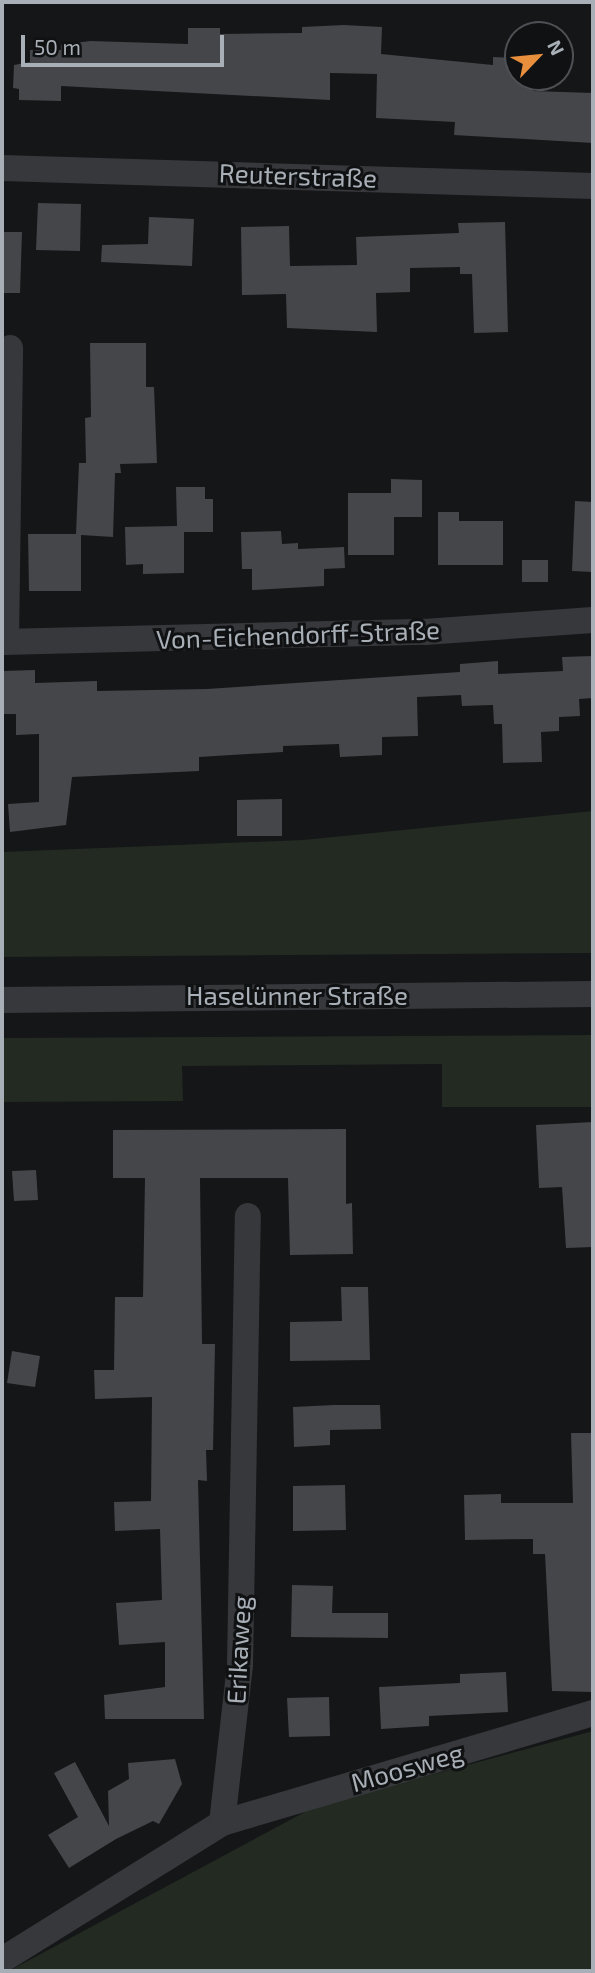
<!DOCTYPE html>
<meta charset="utf-8">
<style>
body{margin:0}
#map{position:relative;width:595px;height:1973px;overflow:hidden;background:#151617;font-family:"Exo 2",sans-serif}
div>[style]{position:absolute}
.green>*{inset:0;background:#222a22}
.building>*{inset:0;background:#44464a}
.minor>*{height:26px;margin:-13px;padding:0 13px;transform-origin:13px;border-radius:13px;background:#37383c}
span{translate:-50% -50%;white-space:nowrap;text-align:center;line-height:1.15;-webkit-text-stroke:6px #101112;paint-order:stroke}
.street-label{font-size:26px;color:#a8afb6}
.frame{position:absolute;inset:0;border:4px solid #a8afb6;pointer-events:none}
.north{position:absolute;left:504px;top:21px;width:70px;height:70px;box-sizing:border-box;background:#101112;border:2px solid #4d5054;border-radius:50%;rotate:64deg;font-size:19px;font-weight:700;line-height:28px;text-align:center;color:#a8afb6}
.north::after{content:'';display:block;margin:auto;width:24px;height:32px;background:#e78f3d;clip-path:polygon(50% 0,100% 100%,50% 72%,0 100%)}
.scale{position:absolute;left:21px;top:35px;width:203px;height:32px;box-sizing:border-box;border:4px solid #a8afb6;border-top:0;padding-left:9px;font-size:21px;line-height:24px;white-space:nowrap;color:#a8afb6;-webkit-text-stroke:5px #101112;paint-order:stroke}
</style>
<div id="map">
<div class="green">
<i style="clip-path:polygon(593px 811px,593px 953px,2px 957px,2px 852px,303px 840px)"></i>
<i style="clip-path:polygon(593px 1035px,593px 1107px,442px 1107px,442px 1064px,182px 1066px,183px 1101px,2px 1102px,2px 1038px)"></i>
<i style="clip-path:polygon(593px 1731px,593px 1971px,9px 1971px,316px 1806px)"></i>
</div>
<div class="building">
<i style="clip-path:polygon(344px 25px,382px 27px,381px 54px,493px 65px,493px 57px,518px 58px,518px 77px,534px 77px,533px 91px,593px 93px,593px 143px,454px 135px,455px 122px,376px 118px,377px 74px,330px 73px,330px 100px,61px 86px,61px 101px,19px 100px,19px 89px,13px 88px,14px 65px,30px 62px,30px 50px,61px 50px,61px 45px,90px 41px,188px 44px,188px 28px,220px 28px,220px 34px,302px 33px,302px 27px)"></i>
<i style="clip-path:polygon(38px 203px,81px 204px,80px 251px,36px 250px)"></i>
<i style="clip-path:polygon(149px 217px,194px 219px,192px 266px,101px 262px,102px 245px,148px 244px)"></i>
<i style="clip-path:polygon(505px 222px,508px 332px,474px 333px,472px 274px,460px 274px,460px 267px,410px 268px,410px 292px,376px 293px,377px 332px,287px 328px,286px 294px,242px 295px,241px 227px,289px 226px,290px 266px,357px 265px,356px 237px,459px 233px,458px 223px)"></i>
<i style="clip-path:polygon(2px 232px,22px 232px,20px 293px,2px 293px)"></i>
<i style="clip-path:polygon(90px 343px,146px 343px,146px 387px,154px 387px,157px 463px,120px 464px,121px 473px,115px 473px,113px 537px,81px 535px,81px 591px,29px 591px,28px 534px,76px 534px,79px 463px,86px 463px,85px 418px,91px 417px)"></i>
<i style="clip-path:polygon(391px 479px,422px 480px,422px 517px,394px 517px,394px 555px,348px 555px,348px 493px,391px 493px)"></i>
<i style="clip-path:polygon(176px 487px,205px 487px,205px 499px,213px 499px,213px 532px,184px 532px,184px 573px,143px 574px,143px 564px,126px 565px,125px 527px,177px 526px)"></i>
<i style="clip-path:polygon(575px 501px,593px 502px,593px 572px,572px 571px)"></i>
<i style="clip-path:polygon(438px 512px,459px 512px,459px 521px,503px 521px,503px 565px,438px 565px)"></i>
<i style="clip-path:polygon(281px 531px,282px 544px,298px 543px,298px 549px,344px 547px,345px 568px,324px 569px,324px 586px,252px 590px,252px 569px,242px 569px,241px 532px)"></i>
<i style="clip-path:polygon(522px 560px,548px 560px,548px 582px,522px 582px)"></i>
<i style="clip-path:polygon(593px 656px,593px 698px,579px 699px,580px 716px,559px 717px,559px 731px,541px 732px,542px 762px,503px 763px,502px 724px,494px 724px,493px 705px,462px 706px,461px 695px,417px 697px,418px 736px,382px 737px,382px 755px,340px 757px,339px 744px,283px 746px,283px 752px,199px 757px,199px 771px,72px 777px,66px 825px,10px 832px,8px 804px,39px 802px,39px 734px,16px 735px,16px 714px,2px 714px,2px 671px,35px 670px,35px 683px,97px 681px,97px 691px,207px 689px,460px 672px,460px 664px,498px 661px,498px 674px,563px 671px,562px 657px)"></i>
<i style="clip-path:polygon(282px 799px,282px 836px,237px 836px,237px 800px)"></i>
<i style="clip-path:polygon(593px 1122px,593px 1247px,566px 1248px,562px 1187px,539px 1188px,536px 1125px)"></i>
<i style="clip-path:polygon(346px 1129px,346px 1204px,352px 1203px,353px 1254px,290px 1255px,288px 1178px,200px 1178px,202px 1344px,215px 1344px,213px 1450px,206px 1450px,207px 1481px,198px 1480px,204px 1719px,105px 1719px,104px 1695px,165px 1687px,165px 1642px,119px 1645px,116px 1603px,162px 1600px,160px 1529px,115px 1531px,114px 1502px,151px 1501px,152px 1397px,95px 1399px,94px 1370px,114px 1370px,115px 1297px,143px 1297px,145px 1178px,113px 1178px,113px 1130px)"></i>
<i style="clip-path:polygon(36px 1170px,38px 1200px,14px 1201px,12px 1171px)"></i>
<i style="clip-path:polygon(341px 1287px,368px 1287px,370px 1360px,290px 1361px,290px 1322px,342px 1321px)"></i>
<i style="clip-path:polygon(12px 1351px,40px 1356px,35px 1387px,7px 1383px)"></i>
<i style="clip-path:polygon(334px 1405px,380px 1405px,381px 1429px,330px 1430px,330px 1445px,294px 1447px,293px 1407px)"></i>
<i style="clip-path:polygon(571px 1433px,593px 1433px,593px 1692px,552px 1691px,545px 1554px,533px 1554px,533px 1539px,465px 1540px,464px 1495px,501px 1494px,501px 1503px,573px 1503px)"></i>
<i style="clip-path:polygon(345px 1485px,346px 1530px,293px 1531px,293px 1486px)"></i>
<i style="clip-path:polygon(292px 1585px,333px 1586px,332px 1613px,388px 1613px,388px 1638px,291px 1637px)"></i>
<i style="clip-path:polygon(506px 1672px,508px 1712px,429px 1716px,429px 1726px,381px 1729px,379px 1687px,460px 1683px,460px 1674px)"></i>
<i style="clip-path:polygon(329px 1697px,330px 1736px,289px 1737px,287px 1698px)"></i>
<i style="clip-path:polygon(175px 1759px,182px 1784px,159px 1824px,153px 1821px,116px 1839px,69px 1868px,48px 1835px,78px 1817px,54px 1773px,75px 1762px,109px 1826px,108px 1791px,129px 1779px,128px 1763px)"></i>
</div>
<div class="minor">
<i style="left:2px;top:168px;width:591px;rotate:1.74deg"></i>
<i style="left:2px;top:642px;width:423px;rotate:-1.4deg"></i>
<i style="left:425px;top:632px;width:168px;rotate:-4.1deg"></i>
<i style="left:6px;top:642px;width:294px;rotate:-89.2deg"></i>
<i style="left:2px;top:1000px;width:591px;rotate:-0.58deg"></i>
<i style="left:222px;top:1823px;width:159px;rotate:-83.5deg"></i>
<i style="left:240px;top:1665px;width:449px;rotate:-89deg"></i>
<i style="left:2px;top:1960px;width:259px;rotate:-31.9deg"></i>
<i style="left:222px;top:1823px;width:387px;rotate:-16.5deg"></i>
</div>
<div class="street-label">
<span style="left:298px;top:175px;rotate:2deg">Reuterstraße</span>
<span style="left:298px;top:634px;rotate:-2deg">Von-Eichendorff-Straße</span>
<span style="left:297px;top:995px">Haselünner Straße</span>
<span style="left:238px;top:1650px;rotate:-87deg">Erikaweg</span>
<span style="left:407px;top:1767px;rotate:-16deg">Moosweg</span>
</div>
<div class="frame"></div>
<div class="north">N</div>
<div class="scale">50 m</div>
</div>
